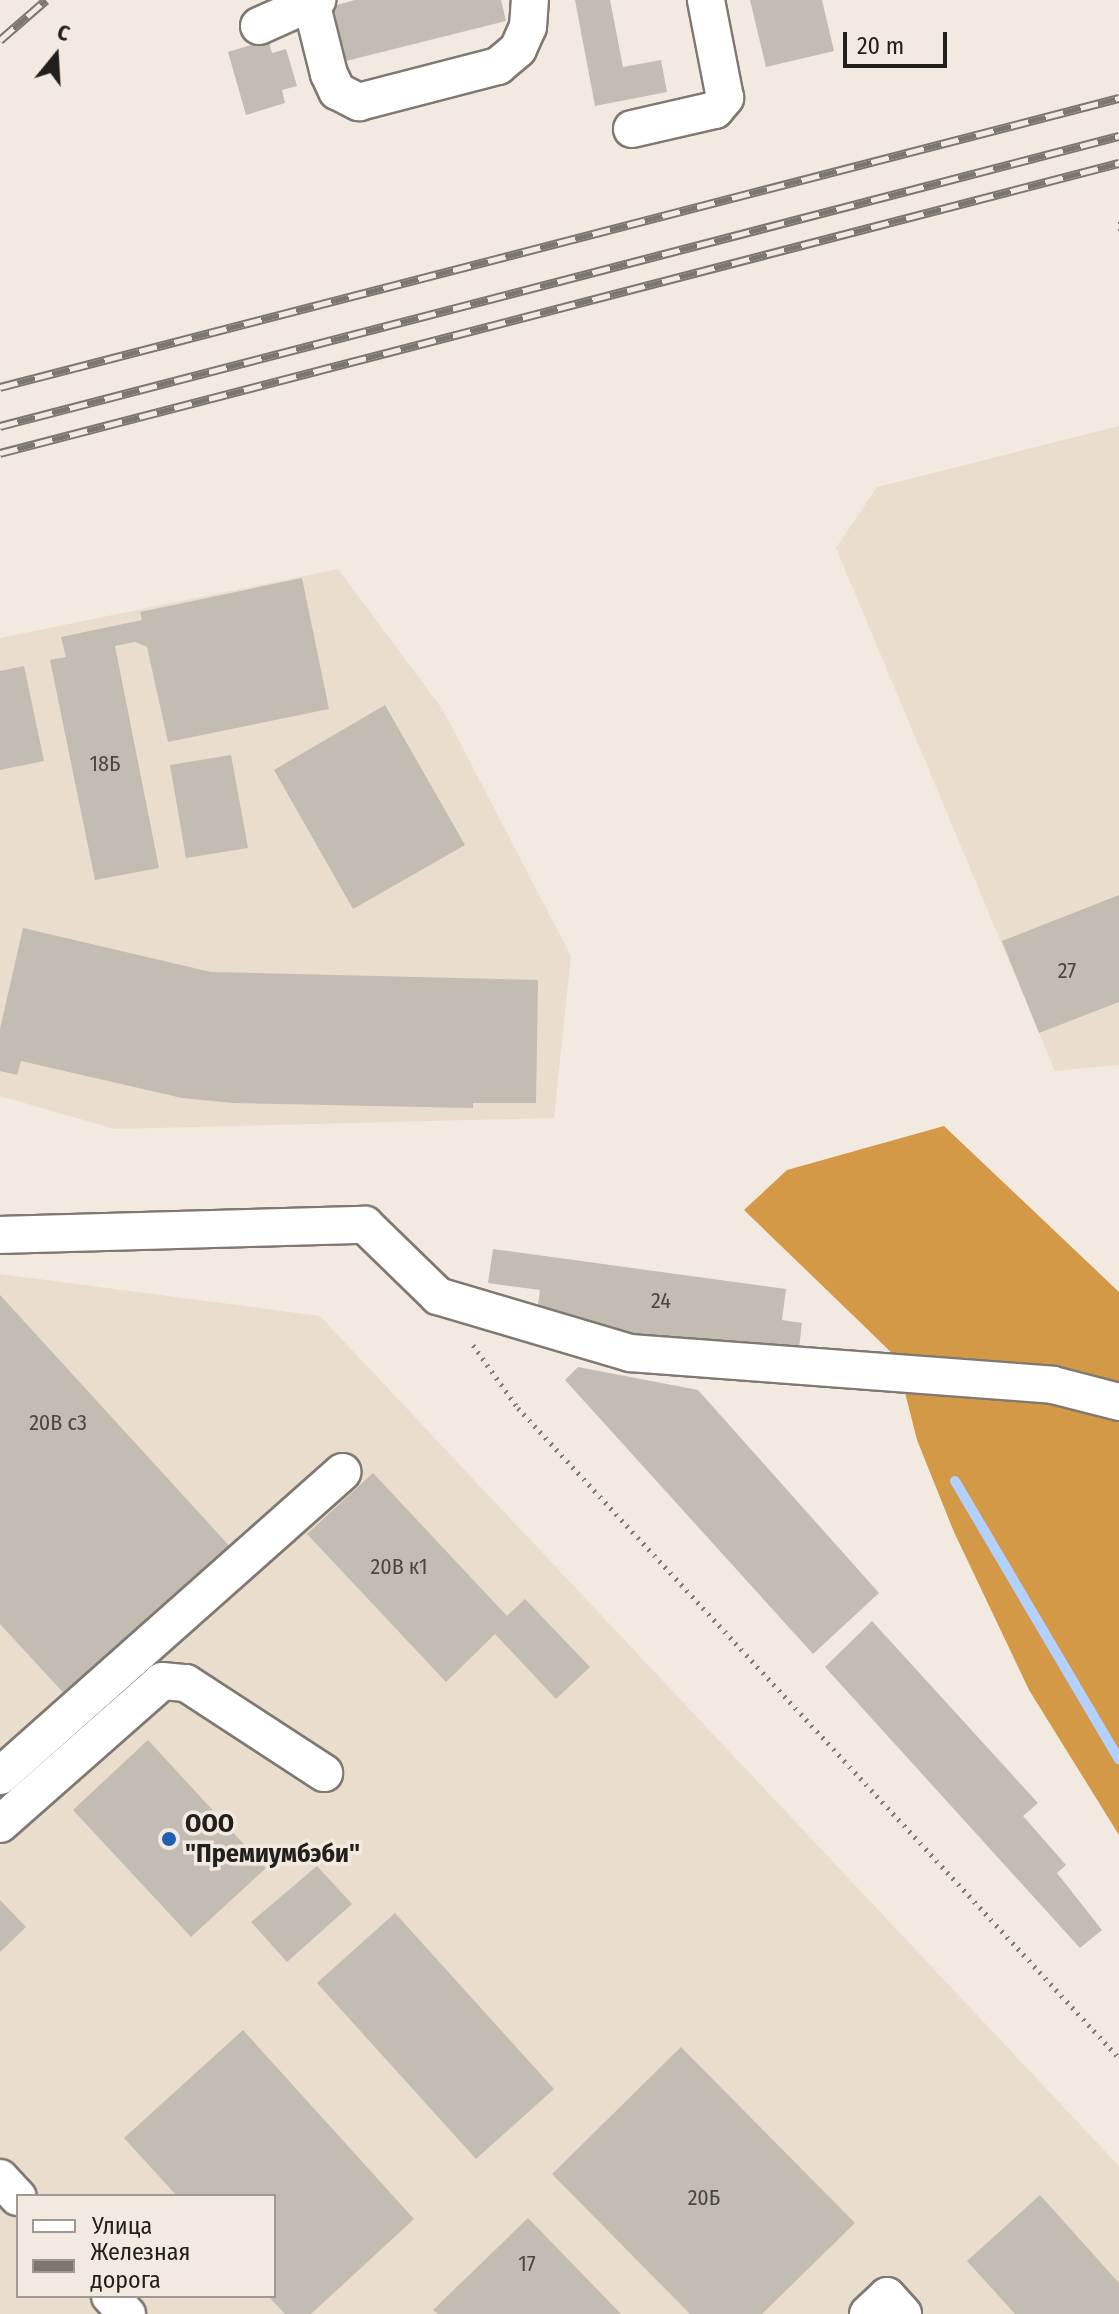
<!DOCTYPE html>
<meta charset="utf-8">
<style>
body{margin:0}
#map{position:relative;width:1119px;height:2314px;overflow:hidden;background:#f2eae1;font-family:"Fira Sans Condensed",sans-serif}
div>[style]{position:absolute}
.built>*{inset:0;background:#e9ddcd}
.forest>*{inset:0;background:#d39947}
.stream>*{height:10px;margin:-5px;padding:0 5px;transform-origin:5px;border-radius:5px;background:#b2d1ff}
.building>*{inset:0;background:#c3bcb3}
.path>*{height:5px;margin-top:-2.5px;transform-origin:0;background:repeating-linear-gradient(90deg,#817c76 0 2px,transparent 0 8px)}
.roads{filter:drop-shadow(2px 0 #807971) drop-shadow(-2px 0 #807971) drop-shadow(0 2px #807971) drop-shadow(0 -2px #807971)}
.minor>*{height:36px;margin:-18px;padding:0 18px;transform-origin:18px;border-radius:18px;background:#fff}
.rail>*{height:9px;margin-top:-4.5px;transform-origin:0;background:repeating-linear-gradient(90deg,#f2eae1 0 18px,#7b7670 0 36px);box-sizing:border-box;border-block:2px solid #7b7670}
.dots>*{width:22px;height:22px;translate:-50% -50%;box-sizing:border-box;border:4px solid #f2eae1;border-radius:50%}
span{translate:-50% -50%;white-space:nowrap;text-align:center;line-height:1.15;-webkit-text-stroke:7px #f2eae1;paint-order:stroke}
.number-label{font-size:22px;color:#4a4742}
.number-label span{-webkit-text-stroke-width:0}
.poi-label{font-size:26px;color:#22201c;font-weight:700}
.left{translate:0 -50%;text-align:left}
.legend{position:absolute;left:16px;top:2194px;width:260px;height:104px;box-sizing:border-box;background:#f2eae1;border:2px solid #9f9992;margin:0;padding:10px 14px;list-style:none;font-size:24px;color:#22201c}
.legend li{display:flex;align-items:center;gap:16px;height:40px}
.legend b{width:40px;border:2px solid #9f9992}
.north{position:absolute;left:16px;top:16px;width:80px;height:80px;-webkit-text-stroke:6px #f2eae1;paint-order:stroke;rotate:18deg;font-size:22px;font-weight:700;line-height:32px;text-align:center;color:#22201c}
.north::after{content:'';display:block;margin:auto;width:28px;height:36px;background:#22201c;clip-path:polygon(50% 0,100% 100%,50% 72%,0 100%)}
.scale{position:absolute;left:843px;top:32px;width:104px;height:36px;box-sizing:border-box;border:4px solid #22201c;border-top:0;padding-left:10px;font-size:24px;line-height:28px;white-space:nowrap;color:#22201c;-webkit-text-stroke:6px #f2eae1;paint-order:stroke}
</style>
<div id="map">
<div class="built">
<i style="clip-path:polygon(1119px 426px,1119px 1065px,1055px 1071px,836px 548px,877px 487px)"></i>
<i style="clip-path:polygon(338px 569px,443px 710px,571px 956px,554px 1118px,115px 1129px,0 1096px,0 638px)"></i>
<i style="clip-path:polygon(evenodd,0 1274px,320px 1316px,1119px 2166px,1119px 2314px,0 2314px,0 1274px,18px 2196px,274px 2196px,274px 2296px,18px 2296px,18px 2196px)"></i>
</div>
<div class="forest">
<i style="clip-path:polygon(944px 1126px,1119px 1292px,1119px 1835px,1029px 1690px,954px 1532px,917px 1440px,896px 1357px,744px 1210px,787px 1170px)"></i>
</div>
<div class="stream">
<i style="left:955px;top:1481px;width:323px;rotate:59.5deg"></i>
</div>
<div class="building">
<i style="clip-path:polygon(355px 0,501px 0,506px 21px,346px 61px,333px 6px)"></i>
<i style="clip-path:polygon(575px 0,610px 0,623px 67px,661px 60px,667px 92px,595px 106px)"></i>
<i style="clip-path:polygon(750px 0,822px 0,834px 51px,766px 67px)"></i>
<i style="clip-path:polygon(268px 40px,272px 53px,286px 49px,297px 86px,282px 90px,285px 103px,246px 115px,228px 52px)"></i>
<i style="clip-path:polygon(302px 578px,329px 709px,168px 742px,147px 647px,135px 642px,115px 646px,159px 868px,95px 880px,50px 660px,66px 657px,61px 637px,142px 620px,140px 612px)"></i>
<i style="clip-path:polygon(24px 666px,44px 761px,0 770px,0 671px)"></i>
<i style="clip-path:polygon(385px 705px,465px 845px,353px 909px,274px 770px)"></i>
<i style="clip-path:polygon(231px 755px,248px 848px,186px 858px,170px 765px)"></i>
<i style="clip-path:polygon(1119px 895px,1119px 1002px,1039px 1033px,1002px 941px)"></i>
<i style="clip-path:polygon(23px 928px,211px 972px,538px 980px,536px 1103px,473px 1103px,473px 1108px,233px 1103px,182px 1098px,21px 1061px,17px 1075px,0 1071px,0 1029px)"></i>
<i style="clip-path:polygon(493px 1249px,786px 1289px,782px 1320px,802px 1323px,798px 1357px,569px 1326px,570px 1315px,537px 1311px,540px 1290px,488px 1283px)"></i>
<i style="clip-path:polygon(0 1295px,234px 1551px,70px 1700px,0 1624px)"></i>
<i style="clip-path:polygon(578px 1367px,698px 1390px,879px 1593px,813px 1654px,565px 1380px)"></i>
<i style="clip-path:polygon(373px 1473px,507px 1616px,525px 1599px,590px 1667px,556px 1699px,495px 1634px,446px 1682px,307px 1534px)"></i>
<i style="clip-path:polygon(872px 1621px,1038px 1803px,1023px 1816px,1066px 1865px,1057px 1873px,1102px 1930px,1080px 1948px,825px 1667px)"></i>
<i style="clip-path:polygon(148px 1740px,266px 1868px,191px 1937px,73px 1810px)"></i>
<i style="clip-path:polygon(317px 1866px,352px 1904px,287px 1962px,251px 1922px)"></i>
<i style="clip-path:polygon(0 1900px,26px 1927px,0 1952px)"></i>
<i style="clip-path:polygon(395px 1913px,554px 2089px,476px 2159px,317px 1983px)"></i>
<i style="clip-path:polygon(243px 2030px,414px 2219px,311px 2314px,285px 2314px,268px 2296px,274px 2296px,274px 2196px,177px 2196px,124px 2138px)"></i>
<i style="clip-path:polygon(681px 2047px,855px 2223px,762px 2314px,690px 2314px,552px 2174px)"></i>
<i style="clip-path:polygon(1040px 2195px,1119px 2283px,1119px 2314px,1015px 2314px,967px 2261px)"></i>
<i style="clip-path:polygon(528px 2218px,621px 2314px,438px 2314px,433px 2310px)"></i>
</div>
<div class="path">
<i style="left:473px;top:1345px;width:77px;rotate:54.5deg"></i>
<i style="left:518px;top:1408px;width:885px;rotate:47.24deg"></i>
</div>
<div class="roads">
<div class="minor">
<i style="left:311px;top:2px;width:74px;rotate:76deg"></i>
<i style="left:329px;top:74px;width:19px;rotate:65deg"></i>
<i style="left:337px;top:91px;width:25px;rotate:27deg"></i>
<i style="left:359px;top:102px;width:144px;rotate:-14.5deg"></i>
<i style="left:498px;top:66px;width:26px;rotate:-40deg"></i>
<i style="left:518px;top:49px;width:24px;rotate:-66deg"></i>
<i style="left:528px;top:27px;width:27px;rotate:-86deg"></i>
<i style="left:259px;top:26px;width:64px;rotate:-24.1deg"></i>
<i style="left:632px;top:129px;width:85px;rotate:-12.9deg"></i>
<i style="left:715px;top:110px;width:16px;rotate:-50deg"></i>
<i style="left:725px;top:98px;width:100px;rotate:-101deg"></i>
<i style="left:0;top:1235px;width:365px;rotate:-1.6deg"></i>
<i style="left:365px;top:1225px;width:102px;rotate:44.2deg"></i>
<i style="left:438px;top:1296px;width:200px;rotate:16.5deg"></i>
<i style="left:630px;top:1353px;width:424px;rotate:4.3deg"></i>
<i style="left:1053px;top:1385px;width:68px;rotate:14.4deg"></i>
<i style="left:0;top:1776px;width:458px;rotate:-41.6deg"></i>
<i style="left:0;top:1824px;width:216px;rotate:-41.4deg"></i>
<i style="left:162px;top:1681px;width:24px;rotate:5deg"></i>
<i style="left:186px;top:1683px;width:165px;rotate:33.1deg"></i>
<i style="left:0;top:2178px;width:26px;rotate:47deg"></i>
<i style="left:110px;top:2296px;width:25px;rotate:47deg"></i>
<i style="left:868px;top:2314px;width:26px;rotate:-43deg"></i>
<i style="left:887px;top:2296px;width:24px;rotate:48deg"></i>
</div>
</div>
<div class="rail">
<i style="left:0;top:40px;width:61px;rotate:-41deg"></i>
<i style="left:1118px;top:226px;width:1px"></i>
<i style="left:0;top:387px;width:1156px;rotate:-14.48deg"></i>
<i style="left:0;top:426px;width:1156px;rotate:-14.53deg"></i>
<i style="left:0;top:453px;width:1156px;rotate:-14.53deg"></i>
</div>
<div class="dots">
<i style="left:169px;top:1839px;background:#235fb1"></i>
</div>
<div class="number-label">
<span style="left:105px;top:764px">18Б</span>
<span style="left:1067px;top:971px">27</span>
<span style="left:661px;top:1301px">24</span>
<span style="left:58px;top:1423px">20В с3</span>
<span style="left:399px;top:1567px">20В к1</span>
<span style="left:704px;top:2198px">20Б</span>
<span style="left:527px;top:2264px">17</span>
</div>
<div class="poi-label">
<span class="left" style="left:185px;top:1839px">ООО<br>"Премиумбэби"</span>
</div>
<ul class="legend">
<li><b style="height:10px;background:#fff"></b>Улица</li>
<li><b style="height:10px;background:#7b7670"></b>Железная дорога</li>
</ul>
<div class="north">С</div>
<div class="scale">20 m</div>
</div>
